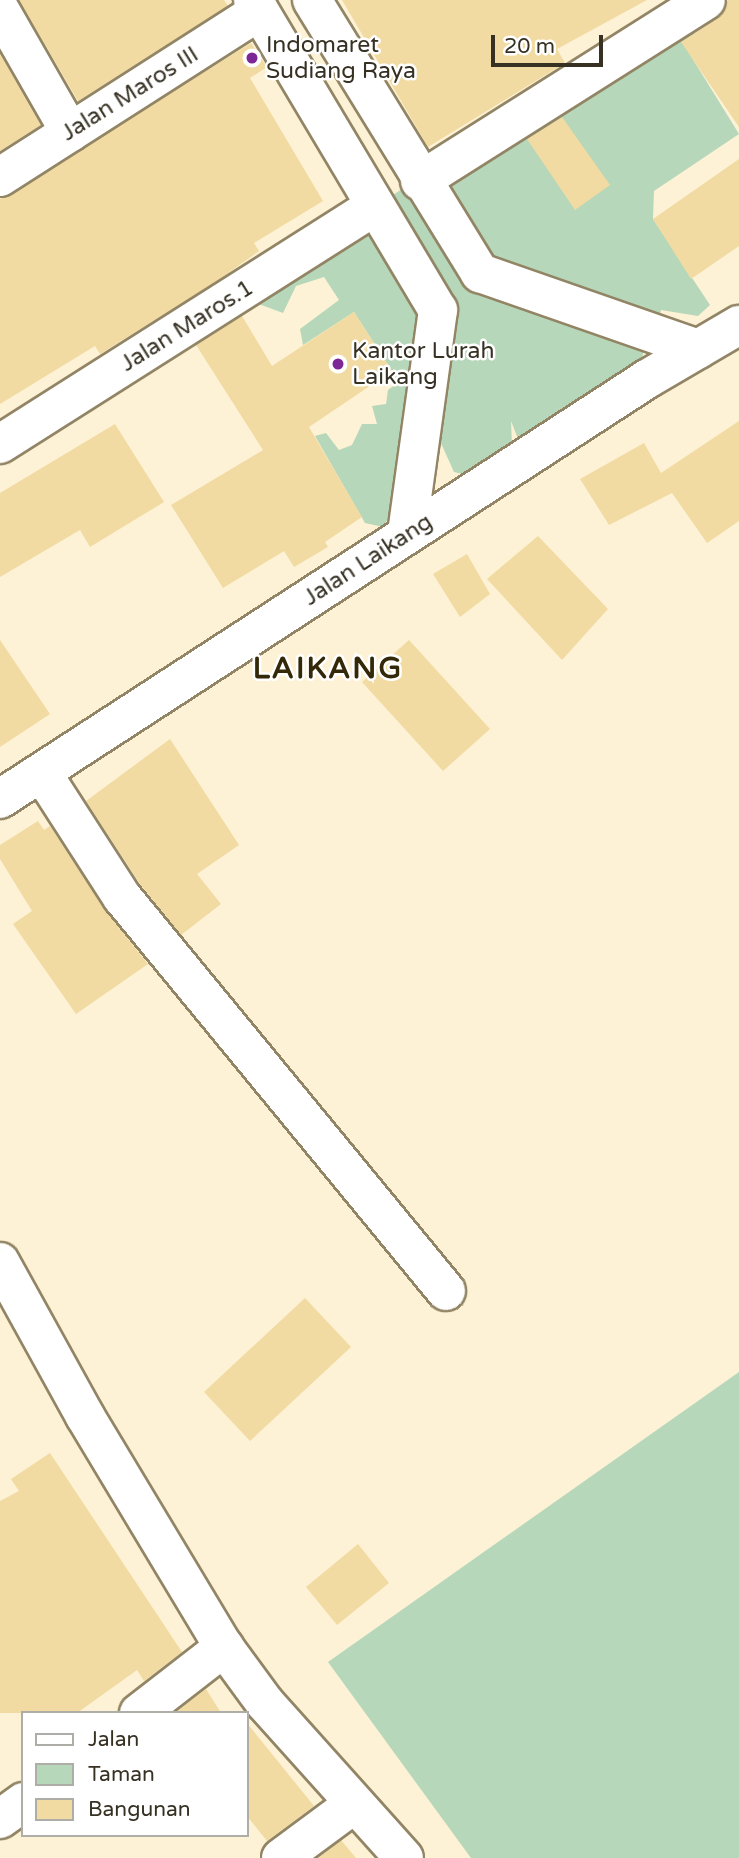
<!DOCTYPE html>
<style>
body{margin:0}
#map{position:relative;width:739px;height:1858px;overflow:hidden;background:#fdf2d5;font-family:"Varela Round",sans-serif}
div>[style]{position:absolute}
.green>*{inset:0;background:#b6d7b9}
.building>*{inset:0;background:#f1dba2}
.roads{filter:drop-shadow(2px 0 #928565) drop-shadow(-2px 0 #928565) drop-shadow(0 2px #928565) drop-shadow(0 -2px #928565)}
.minor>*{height:38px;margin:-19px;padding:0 19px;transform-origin:19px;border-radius:19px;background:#fff}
.tertiary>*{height:38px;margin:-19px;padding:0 19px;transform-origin:19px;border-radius:19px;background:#fff}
.secondary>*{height:38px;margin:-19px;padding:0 19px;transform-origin:19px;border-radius:19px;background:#fff}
.dots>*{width:19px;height:19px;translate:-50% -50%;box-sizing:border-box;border:4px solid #fff;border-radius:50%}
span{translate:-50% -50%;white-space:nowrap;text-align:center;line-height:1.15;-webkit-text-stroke:5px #fff;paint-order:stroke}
.poi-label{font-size:23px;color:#363123}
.left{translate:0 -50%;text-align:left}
.street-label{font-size:23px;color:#363123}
.district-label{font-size:30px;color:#332808;font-weight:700;letter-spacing:2px}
.legend{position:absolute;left:21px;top:1711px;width:228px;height:126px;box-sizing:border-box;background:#fff;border:2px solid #afada7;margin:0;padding:9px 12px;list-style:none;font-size:21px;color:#363123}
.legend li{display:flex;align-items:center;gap:14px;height:35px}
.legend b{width:35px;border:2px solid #afada7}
.scale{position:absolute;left:491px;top:35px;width:112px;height:32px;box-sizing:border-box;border:4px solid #363123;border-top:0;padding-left:9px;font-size:21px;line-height:24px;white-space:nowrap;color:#363123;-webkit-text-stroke:5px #fff;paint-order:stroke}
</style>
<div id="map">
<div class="green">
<i style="clip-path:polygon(680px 16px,704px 43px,689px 53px,739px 134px,654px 191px,653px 219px,710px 305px,698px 316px,661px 310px,654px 336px,644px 348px,639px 377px,526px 459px,511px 421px,512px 445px,479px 478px,454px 472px,440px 441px,431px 446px,383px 527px,365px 523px,315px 436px,326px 433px,339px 450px,352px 445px,362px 424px,377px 424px,372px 406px,386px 404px,388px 390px,396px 384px,392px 371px,354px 312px,303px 345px,300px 329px,339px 300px,324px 277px,296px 286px,283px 313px,256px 303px,375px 206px)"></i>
<i style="clip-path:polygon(739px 1372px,739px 1858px,471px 1858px,328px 1662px)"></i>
</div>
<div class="building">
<i style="clip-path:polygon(19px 0,224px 0,228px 6px,78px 101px)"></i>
<i style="clip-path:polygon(342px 0,647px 0,557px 49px,565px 63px,428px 147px)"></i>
<i style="clip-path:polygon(728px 0,739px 0,739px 127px,681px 42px,718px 18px)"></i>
<i style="clip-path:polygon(251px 43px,267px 67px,250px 78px,323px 201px,254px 243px,259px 251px,220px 279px,100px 354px,95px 346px,0 404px,0 199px)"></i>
<i style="clip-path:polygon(0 54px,41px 125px,0 151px)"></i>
<i style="clip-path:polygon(562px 117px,610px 185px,575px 210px,527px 139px)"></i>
<i style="clip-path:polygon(739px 159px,739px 246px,691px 279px,653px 219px)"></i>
<i style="clip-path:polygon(354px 312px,392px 371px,309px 427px,362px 517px,325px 542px,328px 547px,294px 567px,284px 551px,223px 588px,171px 505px,263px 450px,196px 345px,242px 316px,272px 366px)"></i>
<i style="clip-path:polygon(739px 421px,739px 521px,707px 543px,672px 493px,609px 525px,580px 479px,644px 443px,661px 473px)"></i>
<i style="clip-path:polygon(115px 424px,164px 502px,90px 547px,80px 530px,0 577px,0 493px)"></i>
<i style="clip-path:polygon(538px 536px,608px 609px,562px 660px,487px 579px)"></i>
<i style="clip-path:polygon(467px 554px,490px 594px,460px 617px,433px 574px)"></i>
<i style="clip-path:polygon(0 640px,50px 714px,0 747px)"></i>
<i style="clip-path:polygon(409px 640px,490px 729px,443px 771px,362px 682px)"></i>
<i style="clip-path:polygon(170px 739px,239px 845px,197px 874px,221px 904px,181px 935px,140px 884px,86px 801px)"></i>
<i style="clip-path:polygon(38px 821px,44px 830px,50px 826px,104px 909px,148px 964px,76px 1014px,13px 924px,32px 911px,0 859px,0 845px)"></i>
<i style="clip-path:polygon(305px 1298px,351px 1347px,250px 1441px,204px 1392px)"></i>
<i style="clip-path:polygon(50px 1453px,182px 1652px,144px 1681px,137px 1670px,77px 1713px,0 1713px,0 1501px,19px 1491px,11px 1479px)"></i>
<i style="clip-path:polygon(358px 1544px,389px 1583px,337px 1625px,306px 1587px)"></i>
<i style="clip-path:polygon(206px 1689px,221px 1713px,175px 1713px)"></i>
<i style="clip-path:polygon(247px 1723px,314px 1806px,267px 1841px,247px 1816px)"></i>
<i style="clip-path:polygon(341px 1840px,356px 1858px,318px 1858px)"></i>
</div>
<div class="roads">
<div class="minor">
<i style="left:0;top:10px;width:141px;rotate:60.2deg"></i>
<i style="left:0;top:177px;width:308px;rotate:-32.6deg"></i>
<i style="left:420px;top:181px;width:338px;rotate:-32.3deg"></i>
<i style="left:0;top:444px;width:444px;rotate:-32.4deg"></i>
<i style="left:42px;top:773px;width:148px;rotate:57.2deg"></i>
<i style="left:122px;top:897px;width:510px;rotate:50.57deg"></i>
<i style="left:0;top:1262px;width:176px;rotate:61.1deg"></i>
<i style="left:85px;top:1416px;width:270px;rotate:59deg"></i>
<i style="left:224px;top:1647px;width:69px;rotate:53.8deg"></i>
<i style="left:265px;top:1703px;width:208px;rotate:48.1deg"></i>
<i style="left:139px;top:1713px;width:108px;rotate:-37.8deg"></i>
<i style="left:0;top:1819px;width:29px;rotate:-36deg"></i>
<i style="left:281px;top:1858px;width:91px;rotate:-36.5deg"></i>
</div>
<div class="tertiary">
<i style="left:253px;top:0;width:361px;rotate:59.2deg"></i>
<i style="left:438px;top:310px;width:226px;rotate:97.9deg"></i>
<i style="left:312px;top:0;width:321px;rotate:58.4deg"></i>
<i style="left:480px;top:273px;width:231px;rotate:19.2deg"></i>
</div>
<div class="secondary">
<i style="left:0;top:799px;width:771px;rotate:-32.99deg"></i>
<i style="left:647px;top:379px;width:107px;rotate:-30.4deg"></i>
</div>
</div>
<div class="dots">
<i style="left:252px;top:58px;background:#7d2796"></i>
<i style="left:338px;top:364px;background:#7d2796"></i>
</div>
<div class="poi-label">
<span class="left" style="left:266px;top:58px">Indomaret<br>Sudiang Raya</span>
<span class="left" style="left:352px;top:364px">Kantor Lurah<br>Laikang</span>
</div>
<div class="street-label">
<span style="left:130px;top:94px;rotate:-32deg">Jalan Maros III</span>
<span style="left:187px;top:326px;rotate:-32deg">Jalan Maros.1</span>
<span style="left:368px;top:560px;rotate:-33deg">Jalan Laikang</span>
</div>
<div class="district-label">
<span style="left:328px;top:669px">LAIKANG</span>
</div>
<ul class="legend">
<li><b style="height:9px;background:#fff"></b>Jalan</li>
<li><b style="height:19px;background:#b6d7b9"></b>Taman</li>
<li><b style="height:19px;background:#f1dba2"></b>Bangunan</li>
</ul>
<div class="scale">20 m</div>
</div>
